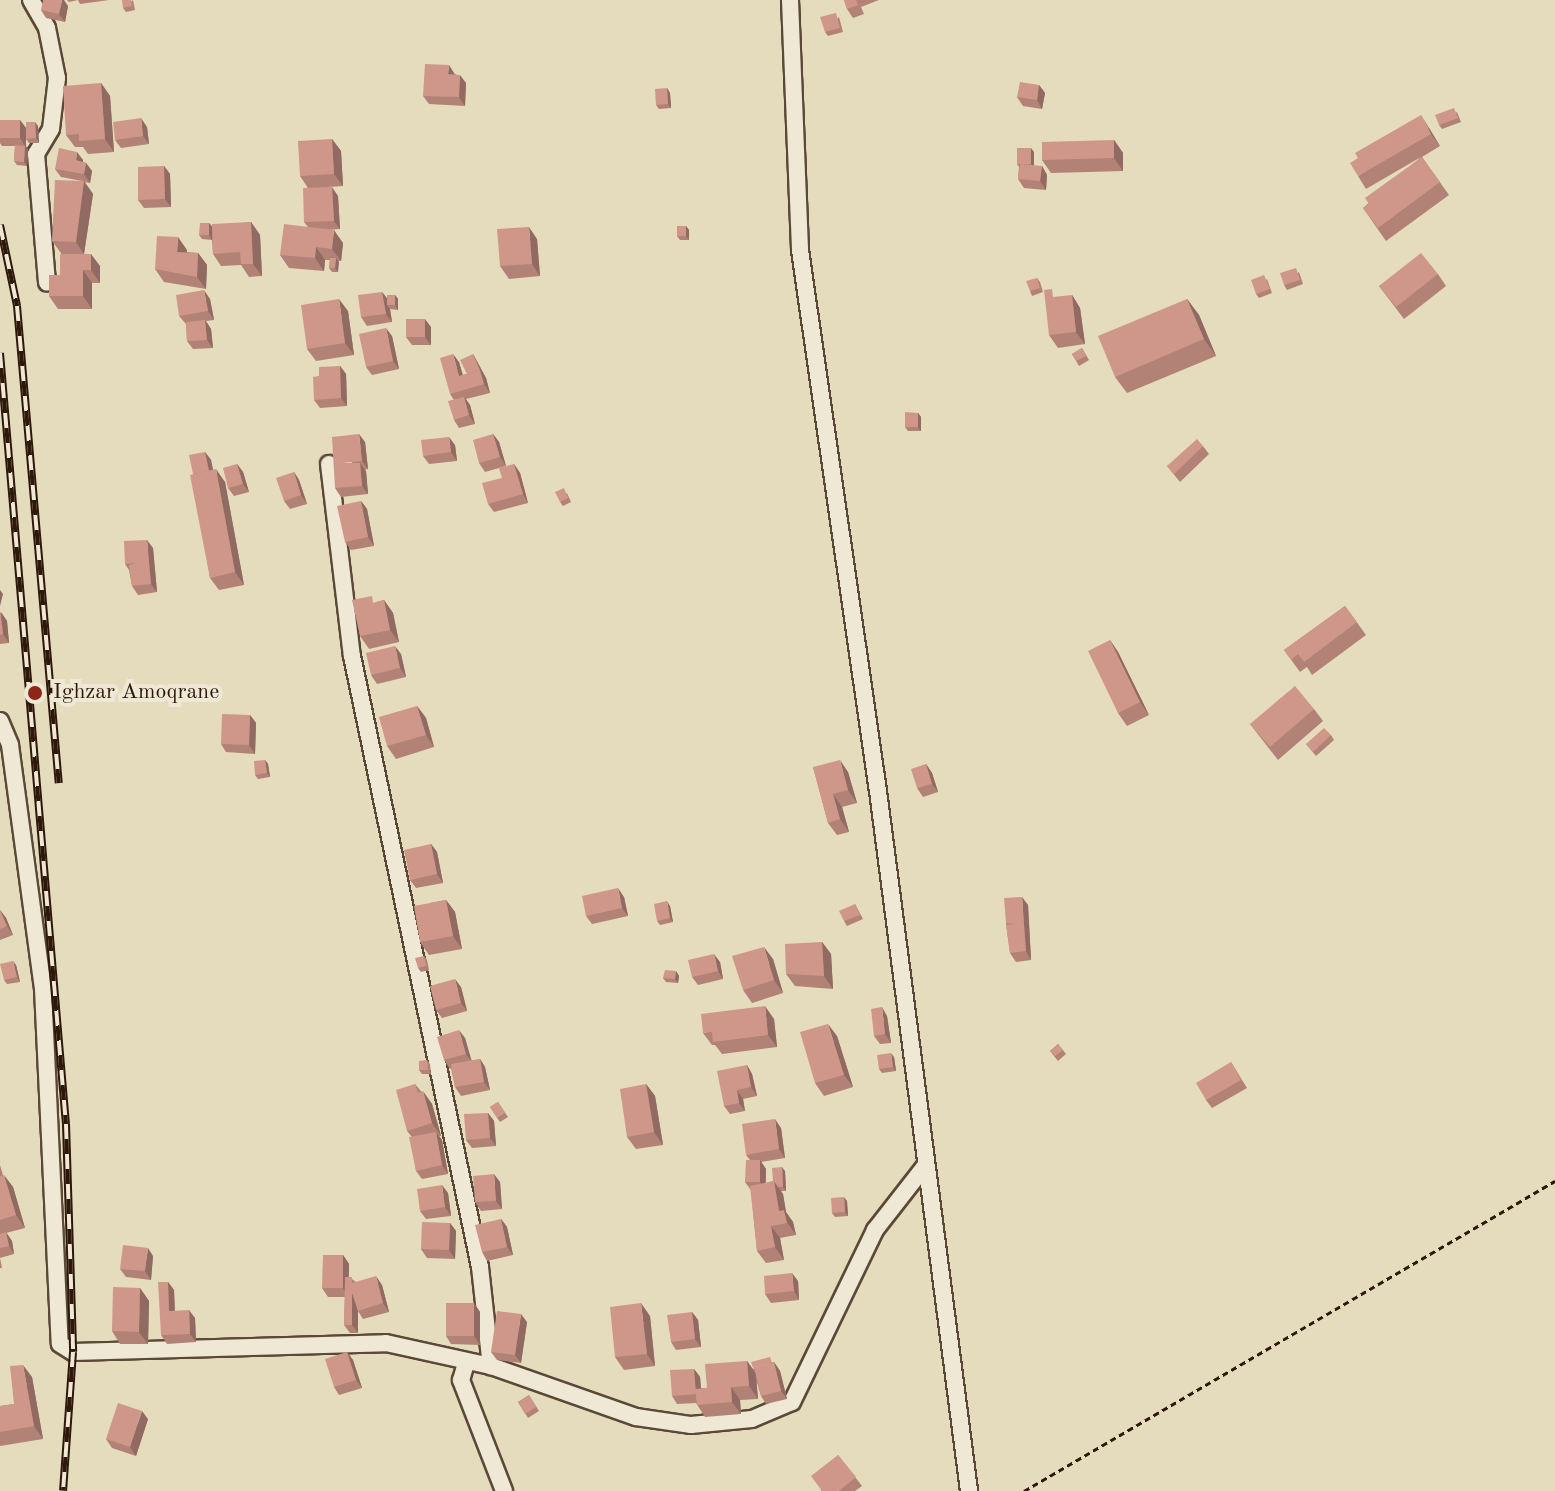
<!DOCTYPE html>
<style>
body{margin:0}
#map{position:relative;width:1555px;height:1491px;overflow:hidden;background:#e5dbbd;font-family:"Old Standard TT",serif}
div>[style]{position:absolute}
.path>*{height:3px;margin-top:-1.5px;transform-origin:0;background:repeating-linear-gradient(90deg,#2d180a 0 6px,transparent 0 10px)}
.roads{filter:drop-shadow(2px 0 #5b4937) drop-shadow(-2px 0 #5b4937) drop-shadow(0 2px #5b4937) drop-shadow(0 -2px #5b4937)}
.minor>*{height:16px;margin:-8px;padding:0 8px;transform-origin:8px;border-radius:8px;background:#eee8d4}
.rail>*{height:8px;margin-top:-4px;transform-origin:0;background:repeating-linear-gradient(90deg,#eee8d4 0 15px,#2d180a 0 30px);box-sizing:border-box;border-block:2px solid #2d180a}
.wall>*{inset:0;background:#b28277}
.shaded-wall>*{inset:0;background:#916a61}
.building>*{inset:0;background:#cf978a}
.dots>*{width:22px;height:22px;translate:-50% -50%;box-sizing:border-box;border:4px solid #eee8d4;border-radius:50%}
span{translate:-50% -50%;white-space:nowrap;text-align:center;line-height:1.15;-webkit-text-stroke:8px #eee8d4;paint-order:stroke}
.poi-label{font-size:22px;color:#2d180a}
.left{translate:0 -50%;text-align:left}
</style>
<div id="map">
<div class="path">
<i style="left:1024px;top:1491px;width:615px;rotate:-30.28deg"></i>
</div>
<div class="roads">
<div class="minor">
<i style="left:31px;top:0;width:32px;rotate:60deg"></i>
<i style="left:47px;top:28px;width:51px;rotate:78.7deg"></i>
<i style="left:57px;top:78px;width:51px;rotate:96.7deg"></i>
<i style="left:51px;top:129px;width:29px;rotate:121deg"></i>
<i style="left:36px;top:154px;width:129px;rotate:85.1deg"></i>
<i style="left:790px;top:0;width:250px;rotate:87.7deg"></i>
<i style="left:800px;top:250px;width:547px;rotate:81.8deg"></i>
<i style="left:878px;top:791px;width:706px;rotate:82.59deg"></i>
<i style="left:329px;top:464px;width:193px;rotate:83.2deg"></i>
<i style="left:352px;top:656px;width:624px;rotate:78.17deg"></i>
<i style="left:480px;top:1267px;width:100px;rotate:83.7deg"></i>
<i style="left:0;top:721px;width:26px;rotate:67deg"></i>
<i style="left:10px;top:745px;width:246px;rotate:82.3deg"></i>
<i style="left:43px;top:989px;width:355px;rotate:87.3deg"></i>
<i style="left:60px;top:1344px;width:15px;rotate:32deg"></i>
<i style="left:73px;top:1352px;width:313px;rotate:-1.6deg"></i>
<i style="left:386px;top:1343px;width:107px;rotate:12.4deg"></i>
<i style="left:491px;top:1366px;width:154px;rotate:19.4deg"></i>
<i style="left:636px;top:1417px;width:56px;rotate:8.3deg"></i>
<i style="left:691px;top:1425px;width:61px;rotate:-5.6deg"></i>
<i style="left:752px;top:1419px;width:43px;rotate:-23deg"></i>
<i style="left:792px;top:1402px;width:191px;rotate:-64.2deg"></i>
<i style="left:875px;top:1230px;width:81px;rotate:-52deg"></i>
<i style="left:466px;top:1363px;width:18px;rotate:106deg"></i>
<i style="left:461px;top:1380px;width:119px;rotate:68.8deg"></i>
</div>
</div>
<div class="rail">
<i style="left:0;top:225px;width:83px;rotate:78.1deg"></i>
<i style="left:17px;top:306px;width:479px;rotate:85deg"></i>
<i style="left:0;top:353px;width:774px;rotate:85.11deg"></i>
<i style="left:66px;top:1124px;width:228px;rotate:88.2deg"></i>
<i style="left:73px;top:1352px;width:139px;rotate:94.1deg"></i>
</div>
<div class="wall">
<i style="clip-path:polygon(67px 0,109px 0,80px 4px,78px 0,69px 2px)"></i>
<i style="clip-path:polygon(133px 0,135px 10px,126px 12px,123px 8px)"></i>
<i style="clip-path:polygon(844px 0,879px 0,861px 7px,864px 14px,853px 18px,847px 9px)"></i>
<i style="clip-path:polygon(68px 6px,65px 22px,46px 18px,41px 10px)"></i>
<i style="clip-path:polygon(839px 17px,843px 32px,828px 36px,825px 32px)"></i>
<i style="clip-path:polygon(454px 73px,466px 83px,465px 106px,429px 104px,423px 96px)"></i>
<i style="clip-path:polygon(101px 83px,110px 96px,114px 152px,88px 154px,83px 147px,75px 147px,66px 135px)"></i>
<i style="clip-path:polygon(1039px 85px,1045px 93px,1042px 109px,1023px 106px,1017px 97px)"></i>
<i style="clip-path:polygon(667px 88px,670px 93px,671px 108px,659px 109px,656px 105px)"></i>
<i style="clip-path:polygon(1457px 112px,1461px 122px,1442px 129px,1439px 125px)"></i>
<i style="clip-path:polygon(0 120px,20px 120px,26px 128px,38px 126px,39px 143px,29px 143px,26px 139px,26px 135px,26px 146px,28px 150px,27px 166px,17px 165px,14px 161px,15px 146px,2px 146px,0 143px)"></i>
<i style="clip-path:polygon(147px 127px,149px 144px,121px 148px,115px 140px)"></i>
<i style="clip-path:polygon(1429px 128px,1440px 146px,1422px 157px,1449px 195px,1386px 241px,1363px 208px,1421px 157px,1366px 189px,1358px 176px)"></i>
<i style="clip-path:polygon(332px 139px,341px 151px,343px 186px,328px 187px,338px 196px,340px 229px,327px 230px,343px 243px,341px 261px,338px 261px,338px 272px,332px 272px,329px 268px,330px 260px,325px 260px,324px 271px,289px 268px,280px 255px,308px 227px,304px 222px,308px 188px,300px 176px)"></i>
<i style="clip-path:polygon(1114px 140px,1123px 153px,1123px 171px,1051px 173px,1042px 160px)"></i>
<i style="clip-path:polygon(1034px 152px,1034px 166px,1042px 166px,1047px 175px,1046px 190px,1024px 188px,1018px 179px,1019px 167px,1017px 164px)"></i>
<i style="clip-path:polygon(83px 160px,83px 162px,86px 163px,92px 171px,90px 183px,84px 182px,93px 194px,84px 254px,100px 266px,100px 283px,92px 283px,92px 309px,58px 309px,49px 296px,60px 275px,61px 253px,52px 241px,82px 181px,61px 177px,55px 169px)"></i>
<i style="clip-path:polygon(164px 166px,170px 174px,171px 207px,144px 208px,138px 200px)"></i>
<i style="clip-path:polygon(251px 222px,260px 235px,262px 276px,249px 277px,241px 265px,221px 266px,213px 254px,212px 240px,202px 239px,199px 235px,209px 223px,212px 226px)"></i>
<i style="clip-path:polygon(686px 226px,689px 230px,689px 240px,680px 240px,677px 236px)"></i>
<i style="clip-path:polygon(537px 239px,540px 276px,509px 279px,500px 266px)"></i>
<i style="clip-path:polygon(187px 250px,187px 252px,198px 253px,207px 265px,206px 289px,164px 282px,155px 269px)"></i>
<i style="clip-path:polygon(1299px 272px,1303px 284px,1287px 290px,1284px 285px)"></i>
<i style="clip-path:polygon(1438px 274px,1446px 286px,1404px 319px,1379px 286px)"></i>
<i style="clip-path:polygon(1037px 278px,1040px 282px,1043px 292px,1032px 296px,1030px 291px)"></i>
<i style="clip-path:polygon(1267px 279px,1272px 293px,1259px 298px,1256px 294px)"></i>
<i style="clip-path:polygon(382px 292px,387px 298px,395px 295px,398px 299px,398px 310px,390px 309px,392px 322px,367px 326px,361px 317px)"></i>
<i style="clip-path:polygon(1072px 295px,1080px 308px,1085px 344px,1058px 348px,1049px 335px)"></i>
<i style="clip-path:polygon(210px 299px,214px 320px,206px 321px,211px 329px,213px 348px,193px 349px,187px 341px,186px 324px,179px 316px)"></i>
<i style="clip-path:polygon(1187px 299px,1199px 315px,1216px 356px,1127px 393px,1115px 377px)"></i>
<i style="clip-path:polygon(348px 311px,354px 355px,316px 361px,307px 349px)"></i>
<i style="clip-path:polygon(431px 327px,431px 345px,412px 345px,406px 337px)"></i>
<i style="clip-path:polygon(392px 336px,399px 369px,372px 375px,366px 367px)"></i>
<i style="clip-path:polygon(1082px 348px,1089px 360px,1079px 366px,1072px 354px)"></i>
<i style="clip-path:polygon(473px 354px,486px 378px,490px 393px,466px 399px,470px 405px,475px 424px,459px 428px,454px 420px,454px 400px,450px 394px,459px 362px,463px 375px,467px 374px)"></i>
<i style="clip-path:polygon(340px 366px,346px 374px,347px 406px,320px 408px,314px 400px,319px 376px)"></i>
<i style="clip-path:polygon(918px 413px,921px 417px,921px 431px,908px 431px,905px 427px)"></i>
<i style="clip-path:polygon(493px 434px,499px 442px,506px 466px,485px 472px,479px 463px)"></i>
<i style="clip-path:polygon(365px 442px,368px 469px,364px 470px,366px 471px,368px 494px,341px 497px,335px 488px)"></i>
<i style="clip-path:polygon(455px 445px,457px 461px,429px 464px,423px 456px)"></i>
<i style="clip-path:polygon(1203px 446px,1209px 454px,1180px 482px,1167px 466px)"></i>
<i style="clip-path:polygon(205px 452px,211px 460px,213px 470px,225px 482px,244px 585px,219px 590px,210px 578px,193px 474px)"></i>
<i style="clip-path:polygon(237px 464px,243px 472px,249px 492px,234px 496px,228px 488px)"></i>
<i style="clip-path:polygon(514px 464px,520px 473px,528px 503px,494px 512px,488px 504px,502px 478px)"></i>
<i style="clip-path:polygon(294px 472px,299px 480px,307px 504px,290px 509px,284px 501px)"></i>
<i style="clip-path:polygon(567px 493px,571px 502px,563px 506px,560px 502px)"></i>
<i style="clip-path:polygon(361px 501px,367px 509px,374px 546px,351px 550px,345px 542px)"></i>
<i style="clip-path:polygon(153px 548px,157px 592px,138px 595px,132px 586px,129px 570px,125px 564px)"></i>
<i style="clip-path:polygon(384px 600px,393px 613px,399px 642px,369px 649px,360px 636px,376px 602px)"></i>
<i style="clip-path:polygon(1345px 606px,1366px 635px,1312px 675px,1307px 667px,1300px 672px,1284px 650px)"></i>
<i style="clip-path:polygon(0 612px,7px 621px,9px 643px,0 644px)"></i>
<i style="clip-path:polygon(1110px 640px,1118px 652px,1149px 715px,1127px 726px,1118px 713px)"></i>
<i style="clip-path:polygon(401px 654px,406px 677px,377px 684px,371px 675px)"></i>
<i style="clip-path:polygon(417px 706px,426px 718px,434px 747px,396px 759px,387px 746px)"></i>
<i style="clip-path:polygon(1314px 709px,1323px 721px,1278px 760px,1250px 724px)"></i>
<i style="clip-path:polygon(250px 715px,256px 723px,255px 754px,226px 752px,221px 744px)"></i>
<i style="clip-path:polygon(1331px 735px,1334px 740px,1316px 756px,1306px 744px)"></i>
<i style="clip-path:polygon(265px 760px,268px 764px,270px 777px,258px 779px,255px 775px)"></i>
<i style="clip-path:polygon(926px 764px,932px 773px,938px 792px,923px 797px,917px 788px)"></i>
<i style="clip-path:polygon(813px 767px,848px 772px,857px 803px,842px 807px,849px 832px,837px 835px,828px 823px)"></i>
<i style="clip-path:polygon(431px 844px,437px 852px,443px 883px,416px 888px,410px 880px)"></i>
<i style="clip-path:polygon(624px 897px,628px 916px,592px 924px,586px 916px)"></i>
<i style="clip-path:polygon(446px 900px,455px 912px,462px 949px,429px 955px,420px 942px,430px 903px)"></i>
<i style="clip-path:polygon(855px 904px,863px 919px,847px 926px,844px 921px)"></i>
<i style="clip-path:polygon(1028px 905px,1031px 960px,1016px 962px,1010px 953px,1006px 923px)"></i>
<i style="clip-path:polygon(670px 906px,673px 922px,660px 925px,657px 921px)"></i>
<i style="clip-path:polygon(0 910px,6px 918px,13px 935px,0 940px)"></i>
<i style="clip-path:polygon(822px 942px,831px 954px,833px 989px,795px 986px,786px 974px)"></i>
<i style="clip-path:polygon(424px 956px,427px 960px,429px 970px,421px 972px,418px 968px)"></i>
<i style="clip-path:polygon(773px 959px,783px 993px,752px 1003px,743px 990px)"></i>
<i style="clip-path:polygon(720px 962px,723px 979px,698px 985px,692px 977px)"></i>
<i style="clip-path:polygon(16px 965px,20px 982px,7px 984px,4px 980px)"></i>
<i style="clip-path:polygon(676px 971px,679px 976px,678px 983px,666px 982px,663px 978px)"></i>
<i style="clip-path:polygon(461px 987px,467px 1011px,442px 1018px,436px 1010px)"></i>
<i style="clip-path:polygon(887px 1016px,891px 1043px,880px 1044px,874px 1036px)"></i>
<i style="clip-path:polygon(774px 1019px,777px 1047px,722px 1054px,715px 1045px,712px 1045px,703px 1033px)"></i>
<i style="clip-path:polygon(837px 1036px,853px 1087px,824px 1096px,815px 1083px)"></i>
<i style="clip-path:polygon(465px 1038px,471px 1061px,480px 1059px,485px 1067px,490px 1090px,461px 1096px,455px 1087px,451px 1068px,450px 1069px,444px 1060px)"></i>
<i style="clip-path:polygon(1058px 1044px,1066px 1054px,1058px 1061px,1050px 1051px)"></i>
<i style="clip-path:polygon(894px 1057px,896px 1071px,882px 1073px,879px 1069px)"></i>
<i style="clip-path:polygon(427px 1060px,430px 1064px,431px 1074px,422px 1074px,419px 1070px)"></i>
<i style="clip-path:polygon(1231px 1062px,1247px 1088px,1212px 1108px,1206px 1100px)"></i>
<i style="clip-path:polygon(747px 1065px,752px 1074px,757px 1096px,743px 1099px,745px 1111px,730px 1114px,724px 1106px)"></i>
<i style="clip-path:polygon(415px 1084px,432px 1104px,441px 1136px,439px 1136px,442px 1140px,448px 1174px,422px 1179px,416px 1171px,412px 1137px,407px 1131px)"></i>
<i style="clip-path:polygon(646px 1084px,655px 1096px,663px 1145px,636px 1149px,627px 1137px)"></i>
<i style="clip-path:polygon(498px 1102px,508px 1117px,500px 1122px,490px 1107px)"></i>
<i style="clip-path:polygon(488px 1113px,494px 1121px,496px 1146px,472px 1148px,466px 1140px)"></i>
<i style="clip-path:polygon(781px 1128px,785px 1158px,761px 1162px,766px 1169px,766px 1183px,773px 1181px,785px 1171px,786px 1191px,781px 1191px,783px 1194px,786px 1212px,793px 1222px,796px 1235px,780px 1238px,784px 1260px,766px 1263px,757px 1251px,751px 1190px,745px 1182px,750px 1160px,746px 1155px)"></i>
<i style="clip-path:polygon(0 1165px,3px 1175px,13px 1187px,25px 1228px,6px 1233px,12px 1241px,14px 1254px,0 1258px,2px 1268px,0 1268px)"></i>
<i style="clip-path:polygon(500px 1182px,502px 1209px,481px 1211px,475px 1202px)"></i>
<i style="clip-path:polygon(448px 1193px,451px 1216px,426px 1219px,420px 1211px)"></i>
<i style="clip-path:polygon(847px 1201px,848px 1216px,835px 1217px,832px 1213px)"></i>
<i style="clip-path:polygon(501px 1219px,507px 1227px,513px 1255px,487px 1261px,482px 1252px)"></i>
<i style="clip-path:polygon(450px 1223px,456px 1231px,455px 1259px,427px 1258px,421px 1249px)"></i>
<i style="clip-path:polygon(343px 1255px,349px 1264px,349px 1277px,356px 1282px,382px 1285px,389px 1312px,363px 1319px,358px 1311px,358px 1333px,350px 1333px,344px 1325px,345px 1297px,328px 1297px,322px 1288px)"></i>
<i style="clip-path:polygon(153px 1256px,151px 1280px,126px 1277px,120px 1269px)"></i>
<i style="clip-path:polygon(798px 1281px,799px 1300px,771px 1303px,765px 1294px)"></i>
<i style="clip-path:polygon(168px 1282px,174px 1290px,175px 1311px,195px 1318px,196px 1342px,167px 1344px,161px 1335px)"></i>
<i style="clip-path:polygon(140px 1288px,149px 1301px,148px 1344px,120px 1344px,112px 1331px)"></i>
<i style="clip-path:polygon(474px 1303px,480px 1312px,480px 1345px,451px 1344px,446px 1336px)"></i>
<i style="clip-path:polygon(692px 1312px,698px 1320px,701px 1347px,676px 1350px,671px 1342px)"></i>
<i style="clip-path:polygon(650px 1316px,655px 1366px,624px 1370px,615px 1357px)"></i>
<i style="clip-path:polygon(527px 1322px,521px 1363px,497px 1360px,491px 1352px)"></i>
<i style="clip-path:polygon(347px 1352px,353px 1360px,362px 1388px,339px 1395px,334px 1387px)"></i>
<i style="clip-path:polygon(747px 1361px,753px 1369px,774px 1362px,780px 1371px,787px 1399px,766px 1404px,761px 1396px,756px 1379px,758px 1399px,740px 1400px,741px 1414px,705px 1417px,696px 1403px,677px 1404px,672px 1396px,694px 1369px,700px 1377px,701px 1388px,707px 1388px)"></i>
<i style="clip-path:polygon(32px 1377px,43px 1439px,0 1446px,0 1406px,14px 1404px)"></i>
<i style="clip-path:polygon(529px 1395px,539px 1411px,528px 1418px,518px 1402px)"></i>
<i style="clip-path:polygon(148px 1419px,136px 1456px,112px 1448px,106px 1439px)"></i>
<i style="clip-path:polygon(838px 1455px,862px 1486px,855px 1491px,821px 1491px)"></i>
</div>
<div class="shaded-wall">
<i style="clip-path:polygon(62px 0,64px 0,68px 6px,65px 22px,59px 14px)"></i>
<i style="clip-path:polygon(449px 65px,454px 73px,454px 82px,448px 74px)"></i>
<i style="clip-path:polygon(460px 75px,466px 83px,465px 106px,459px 97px)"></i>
<i style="clip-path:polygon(101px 83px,110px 96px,114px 152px,105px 139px)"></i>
<i style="clip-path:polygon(1039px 85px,1045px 93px,1042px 109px,1037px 100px)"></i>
<i style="clip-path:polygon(667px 88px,670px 93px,671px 108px,668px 104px)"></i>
<i style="clip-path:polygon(1421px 115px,1429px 128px,1440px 146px,1431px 134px)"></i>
<i style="clip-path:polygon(141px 118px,147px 127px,149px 144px,143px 136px)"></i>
<i style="clip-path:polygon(20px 120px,26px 128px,26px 146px,28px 150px,27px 166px,24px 162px,25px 146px,20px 138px)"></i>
<i style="clip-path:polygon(35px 122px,38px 126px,39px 143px,36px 138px)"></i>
<i style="clip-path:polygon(332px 139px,341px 151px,343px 186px,334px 174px)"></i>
<i style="clip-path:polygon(1114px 140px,1123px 153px,1123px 171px,1114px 158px)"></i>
<i style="clip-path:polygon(1031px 148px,1034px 152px,1034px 168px,1031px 164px)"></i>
<i style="clip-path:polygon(77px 152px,83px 160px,82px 169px,76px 160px)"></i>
<i style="clip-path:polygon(86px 163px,92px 171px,90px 183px,84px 174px)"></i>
<i style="clip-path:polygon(164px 166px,170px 174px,171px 207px,165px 199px)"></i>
<i style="clip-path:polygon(1042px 166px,1047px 175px,1046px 190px,1040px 181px)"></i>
<i style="clip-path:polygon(84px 181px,93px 194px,84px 254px,76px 242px)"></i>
<i style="clip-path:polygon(332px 187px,338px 196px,340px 229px,334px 221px)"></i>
<i style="clip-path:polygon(251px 222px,260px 235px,262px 276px,253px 264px)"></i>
<i style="clip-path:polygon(209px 223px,212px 227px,212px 240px,209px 235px)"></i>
<i style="clip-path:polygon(686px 226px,689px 230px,689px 240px,686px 236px)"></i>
<i style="clip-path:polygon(529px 227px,537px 239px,540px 276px,532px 264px)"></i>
<i style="clip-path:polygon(334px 230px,343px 243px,341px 261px,332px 249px)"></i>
<i style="clip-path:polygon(178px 237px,187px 250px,186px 264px,177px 252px)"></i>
<i style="clip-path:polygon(316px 247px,325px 260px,324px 271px,315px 258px)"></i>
<i style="clip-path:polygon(198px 253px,207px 265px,206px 289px,197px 277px)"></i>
<i style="clip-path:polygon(91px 254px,100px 266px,100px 283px,91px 270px)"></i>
<i style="clip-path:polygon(336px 258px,339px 262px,338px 272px,335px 268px)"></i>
<i style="clip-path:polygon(83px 270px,92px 283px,92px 309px,83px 296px)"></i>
<i style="clip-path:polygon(204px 290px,210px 299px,214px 320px,208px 311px)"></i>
<i style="clip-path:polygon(382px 292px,388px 300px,387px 305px,390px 309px,392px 322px,386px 314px)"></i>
<i style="clip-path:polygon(395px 295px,398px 299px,398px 310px,395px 305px)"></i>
<i style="clip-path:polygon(1072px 295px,1080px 308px,1085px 344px,1076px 332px)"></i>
<i style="clip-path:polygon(339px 299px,348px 311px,354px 355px,345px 343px)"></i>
<i style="clip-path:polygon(1187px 299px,1199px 315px,1216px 356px,1204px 339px)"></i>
<i style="clip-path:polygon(425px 319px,431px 327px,431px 345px,425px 337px)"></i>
<i style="clip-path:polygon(205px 320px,211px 329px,213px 348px,207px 340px)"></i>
<i style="clip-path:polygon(386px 328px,392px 336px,399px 369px,393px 361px)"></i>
<i style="clip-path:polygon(453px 354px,459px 362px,465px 384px,459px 376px)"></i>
<i style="clip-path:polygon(473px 354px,486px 378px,490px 393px,484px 384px)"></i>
<i style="clip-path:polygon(340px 366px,346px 374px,347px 406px,341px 398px)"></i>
<i style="clip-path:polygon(464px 397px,470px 405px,475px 424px,469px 415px)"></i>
<i style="clip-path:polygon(918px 413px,921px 417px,921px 431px,918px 427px)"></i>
<i style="clip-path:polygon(359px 434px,365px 442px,368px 469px,362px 461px)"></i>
<i style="clip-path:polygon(493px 434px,499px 442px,506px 466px,500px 457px)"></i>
<i style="clip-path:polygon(449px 437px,455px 445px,457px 461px,451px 452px)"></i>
<i style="clip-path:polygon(205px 452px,211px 460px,215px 480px,209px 471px)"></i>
<i style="clip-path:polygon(360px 463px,366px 471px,368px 494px,362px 486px)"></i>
<i style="clip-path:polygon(237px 464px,243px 472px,249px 492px,243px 484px)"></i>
<i style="clip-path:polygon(514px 464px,520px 473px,528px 503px,523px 494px)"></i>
<i style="clip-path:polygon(216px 469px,225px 482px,244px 585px,235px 572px)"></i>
<i style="clip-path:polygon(294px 472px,299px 480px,307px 504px,301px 495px)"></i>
<i style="clip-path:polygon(361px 501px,367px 509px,374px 546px,368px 537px)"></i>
<i style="clip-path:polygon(147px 540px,153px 548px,157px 592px,151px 584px)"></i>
<i style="clip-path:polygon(0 590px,3px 594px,0 606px)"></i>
<i style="clip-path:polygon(384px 600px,393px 613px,399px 642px,390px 630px)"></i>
<i style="clip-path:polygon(1px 612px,7px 621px,9px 643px,3px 634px)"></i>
<i style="clip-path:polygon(1110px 640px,1118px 652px,1149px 715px,1140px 702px)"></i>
<i style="clip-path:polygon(395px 646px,401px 654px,406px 677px,400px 668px)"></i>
<i style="clip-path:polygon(417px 706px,426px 718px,434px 747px,426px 735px)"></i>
<i style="clip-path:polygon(250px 715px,256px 723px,255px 754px,249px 745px)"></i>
<i style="clip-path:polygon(265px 760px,268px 764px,270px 777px,267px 773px)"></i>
<i style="clip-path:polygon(840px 760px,848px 772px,857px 803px,848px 790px)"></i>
<i style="clip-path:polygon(926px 764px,932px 773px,938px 792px,932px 784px)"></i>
<i style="clip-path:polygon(833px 794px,842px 807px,849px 832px,840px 819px)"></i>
<i style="clip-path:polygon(431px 844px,437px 852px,443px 883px,437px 874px)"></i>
<i style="clip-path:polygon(618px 888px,624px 897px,628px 916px,622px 908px)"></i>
<i style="clip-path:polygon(1022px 897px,1028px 905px,1031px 960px,1026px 951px)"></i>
<i style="clip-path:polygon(446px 900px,455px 912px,462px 949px,453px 936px)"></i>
<i style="clip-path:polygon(667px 901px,670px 906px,673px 922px,670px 918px)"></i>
<i style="clip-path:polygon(0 910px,6px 918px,13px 935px,7px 926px)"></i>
<i style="clip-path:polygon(822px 942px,831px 954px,833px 989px,824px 976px)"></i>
<i style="clip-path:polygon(764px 947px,773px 959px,783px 993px,774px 980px)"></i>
<i style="clip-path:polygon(714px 954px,720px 962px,723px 979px,718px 971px)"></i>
<i style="clip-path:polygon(13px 961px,16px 965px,20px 982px,17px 977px)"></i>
<i style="clip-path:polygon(676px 971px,679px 976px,678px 983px,675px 979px)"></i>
<i style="clip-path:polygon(455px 979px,461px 987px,467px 1011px,461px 1003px)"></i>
<i style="clip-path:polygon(765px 1006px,774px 1019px,777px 1047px,768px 1035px)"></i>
<i style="clip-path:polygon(882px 1007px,887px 1016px,891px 1043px,885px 1034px)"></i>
<i style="clip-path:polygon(828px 1024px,837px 1036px,853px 1087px,844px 1075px)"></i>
<i style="clip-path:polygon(459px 1030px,465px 1038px,472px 1062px,466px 1054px)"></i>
<i style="clip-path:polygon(891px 1053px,894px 1057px,896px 1071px,893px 1067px)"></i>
<i style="clip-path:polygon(480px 1059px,485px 1067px,490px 1090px,484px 1082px)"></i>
<i style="clip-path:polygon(747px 1065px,752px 1074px,757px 1096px,751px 1087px)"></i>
<i style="clip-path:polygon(646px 1084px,655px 1096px,663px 1145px,654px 1132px)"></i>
<i style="clip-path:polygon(737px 1090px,743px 1099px,745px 1111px,739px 1103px)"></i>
<i style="clip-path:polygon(423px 1091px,432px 1104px,441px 1136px,432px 1123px)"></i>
<i style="clip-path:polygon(488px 1113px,494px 1121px,496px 1146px,490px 1138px)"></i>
<i style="clip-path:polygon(775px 1119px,781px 1128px,785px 1158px,779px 1149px)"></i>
<i style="clip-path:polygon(436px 1132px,442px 1140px,448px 1174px,442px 1165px)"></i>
<i style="clip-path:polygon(760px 1160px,766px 1169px,765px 1190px,760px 1182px)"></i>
<i style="clip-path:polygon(782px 1167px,785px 1171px,786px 1191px,783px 1187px)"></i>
<i style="clip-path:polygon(494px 1174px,500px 1182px,502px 1209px,496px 1201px)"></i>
<i style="clip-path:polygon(4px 1175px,13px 1187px,25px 1228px,16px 1215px)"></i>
<i style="clip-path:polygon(774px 1181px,783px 1194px,786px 1212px,793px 1222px,796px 1235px,779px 1211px)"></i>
<i style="clip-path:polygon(442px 1185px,448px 1193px,451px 1216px,445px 1207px)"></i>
<i style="clip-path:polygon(844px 1197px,847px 1201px,848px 1216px,845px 1212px)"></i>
<i style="clip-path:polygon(501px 1219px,507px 1227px,513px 1255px,507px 1247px)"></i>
<i style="clip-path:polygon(450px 1223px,456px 1231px,455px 1259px,449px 1250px)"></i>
<i style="clip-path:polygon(771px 1226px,780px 1238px,784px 1260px,775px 1247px)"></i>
<i style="clip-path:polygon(6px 1232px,12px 1241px,14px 1254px,9px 1246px)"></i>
<i style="clip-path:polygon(148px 1248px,153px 1256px,151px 1280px,145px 1271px)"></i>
<i style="clip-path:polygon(343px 1255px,349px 1264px,348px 1297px,343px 1288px)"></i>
<i style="clip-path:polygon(792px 1273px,798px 1281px,799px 1300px,794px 1291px)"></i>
<i style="clip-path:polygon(376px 1276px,382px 1285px,389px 1312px,383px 1303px)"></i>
<i style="clip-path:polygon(168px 1282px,174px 1290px,175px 1319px,169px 1311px)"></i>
<i style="clip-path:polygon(140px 1288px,149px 1301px,148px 1344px,139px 1332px)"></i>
<i style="clip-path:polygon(352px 1293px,358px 1302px,358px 1333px,352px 1325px)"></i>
<i style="clip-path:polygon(474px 1303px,480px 1312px,480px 1345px,474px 1336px)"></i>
<i style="clip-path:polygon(641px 1303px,650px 1316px,655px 1366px,647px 1354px)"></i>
<i style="clip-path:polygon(189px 1310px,195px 1318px,196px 1342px,190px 1334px)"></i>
<i style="clip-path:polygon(692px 1312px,698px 1320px,701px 1347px,695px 1339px)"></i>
<i style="clip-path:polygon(521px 1314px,527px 1322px,521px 1363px,515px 1355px)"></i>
<i style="clip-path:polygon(347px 1352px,353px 1360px,362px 1388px,356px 1380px)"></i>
<i style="clip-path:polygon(747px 1361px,756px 1374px,758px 1399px,749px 1386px)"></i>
<i style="clip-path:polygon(774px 1362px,780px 1371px,787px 1399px,781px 1391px)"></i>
<i style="clip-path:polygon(23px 1365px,32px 1377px,43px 1439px,34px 1426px)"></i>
<i style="clip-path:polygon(694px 1369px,700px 1377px,702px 1403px,696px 1394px)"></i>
<i style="clip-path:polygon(731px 1387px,740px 1400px,741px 1414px,732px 1402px)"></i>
<i style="clip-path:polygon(142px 1411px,148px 1419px,136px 1456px,130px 1447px)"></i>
</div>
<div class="building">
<i style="clip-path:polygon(43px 0,62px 0,59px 14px,41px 10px)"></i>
<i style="clip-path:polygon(122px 0,131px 0,132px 6px,123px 8px)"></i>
<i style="clip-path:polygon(844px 0,856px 0,858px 5px,847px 9px)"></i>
<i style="clip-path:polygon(836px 13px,840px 28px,825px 32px,820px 17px)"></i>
<i style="clip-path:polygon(425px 64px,449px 65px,448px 74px,460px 75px,459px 97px,423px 96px)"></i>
<i style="clip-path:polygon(1020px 82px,1039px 85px,1037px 100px,1017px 97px)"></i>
<i style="clip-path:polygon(101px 83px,105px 139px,79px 141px,79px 134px,66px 135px,63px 86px)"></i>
<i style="clip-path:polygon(667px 88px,668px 104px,656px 105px,655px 89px)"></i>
<i style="clip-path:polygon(1454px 108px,1458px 118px,1439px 125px,1435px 115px)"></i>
<i style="clip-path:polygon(1421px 115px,1431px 134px,1358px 176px,1350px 163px,1358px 158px,1355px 153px)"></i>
<i style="clip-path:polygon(141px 118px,143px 136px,115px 140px,113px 122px)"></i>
<i style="clip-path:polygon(0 120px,20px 120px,20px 138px,0 138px)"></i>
<i style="clip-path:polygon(26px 122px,35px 122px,36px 138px,26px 139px)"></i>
<i style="clip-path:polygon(332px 139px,334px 174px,300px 176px,298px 141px)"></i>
<i style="clip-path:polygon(1114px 140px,1114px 158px,1042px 160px,1042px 142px)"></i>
<i style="clip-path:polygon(15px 145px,25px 146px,24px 162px,14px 161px)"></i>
<i style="clip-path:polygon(59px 148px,77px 152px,76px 160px,86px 163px,84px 174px,55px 169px)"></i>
<i style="clip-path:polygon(1017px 148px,1031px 148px,1031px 164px,1017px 164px)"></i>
<i style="clip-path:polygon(1422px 157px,1440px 182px,1378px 228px,1363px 208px,1369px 204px,1365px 198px)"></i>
<i style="clip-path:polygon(1020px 164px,1042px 166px,1040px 181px,1018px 179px)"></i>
<i style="clip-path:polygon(164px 166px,165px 199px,138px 200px,138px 167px)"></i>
<i style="clip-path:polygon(55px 180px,84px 181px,76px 242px,52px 241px)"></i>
<i style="clip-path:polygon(332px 187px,334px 221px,304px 222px,303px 188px)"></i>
<i style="clip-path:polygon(251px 222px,253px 264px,241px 264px,240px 252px,213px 254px,212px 224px)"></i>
<i style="clip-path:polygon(200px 223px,209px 223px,209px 235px,199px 235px)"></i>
<i style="clip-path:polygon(284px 224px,334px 230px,332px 249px,316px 247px,315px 258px,280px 255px)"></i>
<i style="clip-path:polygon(677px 226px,686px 226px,686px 236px,677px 236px)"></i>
<i style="clip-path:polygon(529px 227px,532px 264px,500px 266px,497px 229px)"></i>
<i style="clip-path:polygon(157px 236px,178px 237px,177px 252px,198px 253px,197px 277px,155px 269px)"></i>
<i style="clip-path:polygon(1421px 253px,1438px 274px,1396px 307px,1379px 286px)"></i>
<i style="clip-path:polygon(60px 254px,91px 254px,91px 270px,83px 270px,83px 296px,49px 296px,49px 275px,60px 275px)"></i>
<i style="clip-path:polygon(330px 258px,336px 258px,335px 268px,329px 268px)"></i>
<i style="clip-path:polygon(1296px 268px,1300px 280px,1284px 285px,1280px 273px)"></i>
<i style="clip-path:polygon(1264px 275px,1270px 289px,1256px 294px,1251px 280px)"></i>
<i style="clip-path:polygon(1037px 278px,1040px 288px,1030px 291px,1026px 281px)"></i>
<i style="clip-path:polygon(1052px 289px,1053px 297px,1072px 295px,1076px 332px,1049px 335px,1044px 290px)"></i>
<i style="clip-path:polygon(204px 290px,208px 311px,179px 316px,176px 295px)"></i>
<i style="clip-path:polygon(382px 292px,386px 314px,361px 317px,358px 295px)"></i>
<i style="clip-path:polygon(387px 295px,395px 295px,395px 305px,387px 305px)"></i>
<i style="clip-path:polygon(339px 299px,345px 343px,307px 349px,301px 305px)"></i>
<i style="clip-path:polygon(1187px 299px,1204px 339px,1115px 377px,1098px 336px)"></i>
<i style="clip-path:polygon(406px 319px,425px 319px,425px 337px,406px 337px)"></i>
<i style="clip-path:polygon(205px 320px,207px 340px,187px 341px,186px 322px)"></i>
<i style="clip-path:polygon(386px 328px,393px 361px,366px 367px,359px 334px)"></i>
<i style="clip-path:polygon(1082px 348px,1086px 356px,1076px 361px,1072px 354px)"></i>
<i style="clip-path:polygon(453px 354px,459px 376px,480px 370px,484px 384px,450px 394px,440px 358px)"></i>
<i style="clip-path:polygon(473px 354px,480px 370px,467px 374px,460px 360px)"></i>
<i style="clip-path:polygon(340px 366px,341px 398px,314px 400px,313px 377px,319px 376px,319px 367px)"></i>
<i style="clip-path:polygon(464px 397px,469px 415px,454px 420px,448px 401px)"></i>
<i style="clip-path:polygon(905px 412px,918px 413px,918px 427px,905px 427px)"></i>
<i style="clip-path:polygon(359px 434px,362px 461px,342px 463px,360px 463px,362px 486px,335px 488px,332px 437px)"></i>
<i style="clip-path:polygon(493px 434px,500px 457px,479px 463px,473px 440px)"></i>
<i style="clip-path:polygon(449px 437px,451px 452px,423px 456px,421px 440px)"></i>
<i style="clip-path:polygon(1197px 439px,1203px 446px,1174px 474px,1167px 466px)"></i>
<i style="clip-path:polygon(205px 452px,209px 471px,193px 474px,189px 455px)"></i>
<i style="clip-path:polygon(237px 464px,243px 484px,228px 488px,223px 468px)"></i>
<i style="clip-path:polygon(514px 464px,523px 494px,488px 504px,482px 483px,502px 478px,499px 468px)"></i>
<i style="clip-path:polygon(216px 469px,235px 572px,210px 578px,190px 475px)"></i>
<i style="clip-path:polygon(294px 472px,301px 495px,284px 501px,276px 478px)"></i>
<i style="clip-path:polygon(564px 488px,568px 498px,560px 502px,555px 492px)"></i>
<i style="clip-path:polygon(361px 501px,368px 537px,345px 542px,337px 506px)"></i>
<i style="clip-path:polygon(147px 540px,151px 584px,132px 586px,129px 565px,136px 563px,125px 564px,124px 541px)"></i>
<i style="clip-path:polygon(372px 596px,373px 603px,384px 600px,390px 630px,360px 636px,352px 600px)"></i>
<i style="clip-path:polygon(1345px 606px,1357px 622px,1304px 662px,1298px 654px,1291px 660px,1284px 650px)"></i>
<i style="clip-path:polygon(0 612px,3px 634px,0 635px)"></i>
<i style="clip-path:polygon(1110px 640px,1140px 702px,1118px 713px,1088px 651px)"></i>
<i style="clip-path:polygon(395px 646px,400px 668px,371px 675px,366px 653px)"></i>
<i style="clip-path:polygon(1295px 686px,1314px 709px,1270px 747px,1250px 724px)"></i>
<i style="clip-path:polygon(417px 706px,426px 735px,387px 746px,379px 717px)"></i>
<i style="clip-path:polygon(222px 714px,250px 715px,249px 745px,221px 744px)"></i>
<i style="clip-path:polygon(1324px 728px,1331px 735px,1313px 752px,1306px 744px)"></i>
<i style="clip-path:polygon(265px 760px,267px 773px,255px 775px,254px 761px)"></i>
<i style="clip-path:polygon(840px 760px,848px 790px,833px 794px,840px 819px,828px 823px,813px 767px)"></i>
<i style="clip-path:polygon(926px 764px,932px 784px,917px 788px,911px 769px)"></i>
<i style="clip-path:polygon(431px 844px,437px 874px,410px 880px,404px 850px)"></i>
<i style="clip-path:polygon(618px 888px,622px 908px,586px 916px,582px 896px)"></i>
<i style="clip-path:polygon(1022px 897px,1026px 951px,1010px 953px,1006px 925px,1015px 924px,1006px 923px,1004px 898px)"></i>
<i style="clip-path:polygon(446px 900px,453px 936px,420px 942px,414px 906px)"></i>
<i style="clip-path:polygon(667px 901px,670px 918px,657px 921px,654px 904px)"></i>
<i style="clip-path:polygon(855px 904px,860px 915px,844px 921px,839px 911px)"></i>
<i style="clip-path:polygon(0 910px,7px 926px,0 929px)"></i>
<i style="clip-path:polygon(822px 942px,824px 976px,786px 974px,785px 944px)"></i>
<i style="clip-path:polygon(764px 947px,774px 980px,743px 990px,732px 956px)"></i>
<i style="clip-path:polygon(714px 954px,718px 971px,692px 977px,688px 960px)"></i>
<i style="clip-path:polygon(424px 956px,426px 966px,418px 968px,415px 958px)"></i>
<i style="clip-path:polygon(13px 961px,17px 977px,4px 980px,0 964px)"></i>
<i style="clip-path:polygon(665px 970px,676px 971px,675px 979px,663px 978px)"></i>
<i style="clip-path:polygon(455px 979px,461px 1003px,436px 1010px,430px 986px)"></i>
<i style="clip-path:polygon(765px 1006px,768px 1035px,713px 1042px,712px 1032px,703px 1033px,701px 1014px)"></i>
<i style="clip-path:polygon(882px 1007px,885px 1034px,874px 1036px,871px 1009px)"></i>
<i style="clip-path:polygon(828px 1024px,844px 1075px,815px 1083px,800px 1032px)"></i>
<i style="clip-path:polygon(459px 1030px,466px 1054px,444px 1060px,437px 1037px)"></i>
<i style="clip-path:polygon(1058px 1044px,1063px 1050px,1055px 1056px,1050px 1051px)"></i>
<i style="clip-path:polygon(891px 1053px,893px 1067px,879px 1069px,877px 1055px)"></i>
<i style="clip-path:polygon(480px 1059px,484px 1082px,455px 1087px,451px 1064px)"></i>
<i style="clip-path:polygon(427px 1060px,428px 1070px,419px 1070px,419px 1061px)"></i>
<i style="clip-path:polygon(1231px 1062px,1241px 1080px,1206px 1100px,1196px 1083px)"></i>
<i style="clip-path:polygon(747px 1065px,751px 1087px,737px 1090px,739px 1103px,724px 1106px,717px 1071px)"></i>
<i style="clip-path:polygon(415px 1084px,418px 1093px,423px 1091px,432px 1123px,407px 1131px,396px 1090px)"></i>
<i style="clip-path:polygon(646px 1084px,654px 1132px,627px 1137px,620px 1089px)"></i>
<i style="clip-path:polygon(498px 1102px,505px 1113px,497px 1118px,490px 1107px)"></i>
<i style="clip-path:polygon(488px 1113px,490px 1138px,466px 1140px,464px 1114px)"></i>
<i style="clip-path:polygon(775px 1119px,779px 1149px,746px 1155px,742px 1124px)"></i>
<i style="clip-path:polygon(436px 1132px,442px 1165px,416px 1171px,409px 1137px)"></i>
<i style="clip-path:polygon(746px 1160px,760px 1160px,760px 1182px,745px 1182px)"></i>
<i style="clip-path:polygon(782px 1167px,783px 1187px,778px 1187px,774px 1181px,773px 1181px,772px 1168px)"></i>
<i style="clip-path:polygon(494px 1174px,496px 1201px,475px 1202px,473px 1176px)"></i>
<i style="clip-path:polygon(4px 1175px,16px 1215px,0 1220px,0 1176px)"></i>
<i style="clip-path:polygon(774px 1181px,779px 1211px,784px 1210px,787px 1223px,771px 1226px,775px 1247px,757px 1251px,750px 1186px)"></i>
<i style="clip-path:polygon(442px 1185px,445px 1207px,420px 1211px,417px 1189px)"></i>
<i style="clip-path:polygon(844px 1197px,845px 1212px,832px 1213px,831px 1198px)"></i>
<i style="clip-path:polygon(501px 1219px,507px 1247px,482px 1252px,475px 1225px)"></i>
<i style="clip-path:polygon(422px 1222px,450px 1223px,449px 1250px,421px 1249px)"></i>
<i style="clip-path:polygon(6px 1232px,9px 1246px,0 1248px,0 1234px)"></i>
<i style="clip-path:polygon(123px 1245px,148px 1248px,145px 1271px,120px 1269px)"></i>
<i style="clip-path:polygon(323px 1255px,343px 1255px,343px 1288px,322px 1288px)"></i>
<i style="clip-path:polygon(792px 1273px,794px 1291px,765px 1294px,764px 1276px)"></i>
<i style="clip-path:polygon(376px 1276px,383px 1303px,358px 1311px,352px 1293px,352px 1325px,344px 1325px,345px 1277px,352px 1277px,352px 1283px)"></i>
<i style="clip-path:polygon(158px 1282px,168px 1282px,169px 1311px,189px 1310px,190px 1334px,161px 1335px)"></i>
<i style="clip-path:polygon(113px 1287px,140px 1288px,139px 1332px,112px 1331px)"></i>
<i style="clip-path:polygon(446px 1303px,474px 1303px,474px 1336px,446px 1336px)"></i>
<i style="clip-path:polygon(641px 1303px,647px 1354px,615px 1357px,610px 1307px)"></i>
<i style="clip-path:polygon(497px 1311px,521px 1314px,515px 1355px,491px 1352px)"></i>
<i style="clip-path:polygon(692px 1312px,695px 1339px,671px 1342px,667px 1315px)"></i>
<i style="clip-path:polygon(347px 1352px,356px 1380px,334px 1387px,325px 1359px)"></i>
<i style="clip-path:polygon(770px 1357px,772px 1363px,754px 1367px,754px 1370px,751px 1362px)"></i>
<i style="clip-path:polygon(747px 1361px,749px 1386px,731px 1387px,732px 1402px,697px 1405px,695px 1389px,707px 1388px,705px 1364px)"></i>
<i style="clip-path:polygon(774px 1362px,781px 1391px,761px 1396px,754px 1367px)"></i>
<i style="clip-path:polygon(23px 1365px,34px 1426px,0 1432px,0 1406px,14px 1404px,10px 1366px)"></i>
<i style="clip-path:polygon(694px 1369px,696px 1394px,672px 1396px,670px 1370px)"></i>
<i style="clip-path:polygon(529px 1395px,536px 1407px,525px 1414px,518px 1402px)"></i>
<i style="clip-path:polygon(118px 1403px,142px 1411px,130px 1447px,106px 1439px)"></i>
<i style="clip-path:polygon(838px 1455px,856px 1477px,839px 1491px,822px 1491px,811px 1476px)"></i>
</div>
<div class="dots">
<i style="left:35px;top:693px;background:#8f2418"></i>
</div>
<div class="poi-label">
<span class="left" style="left:53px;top:693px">Ighzar Amoqrane</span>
</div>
</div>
